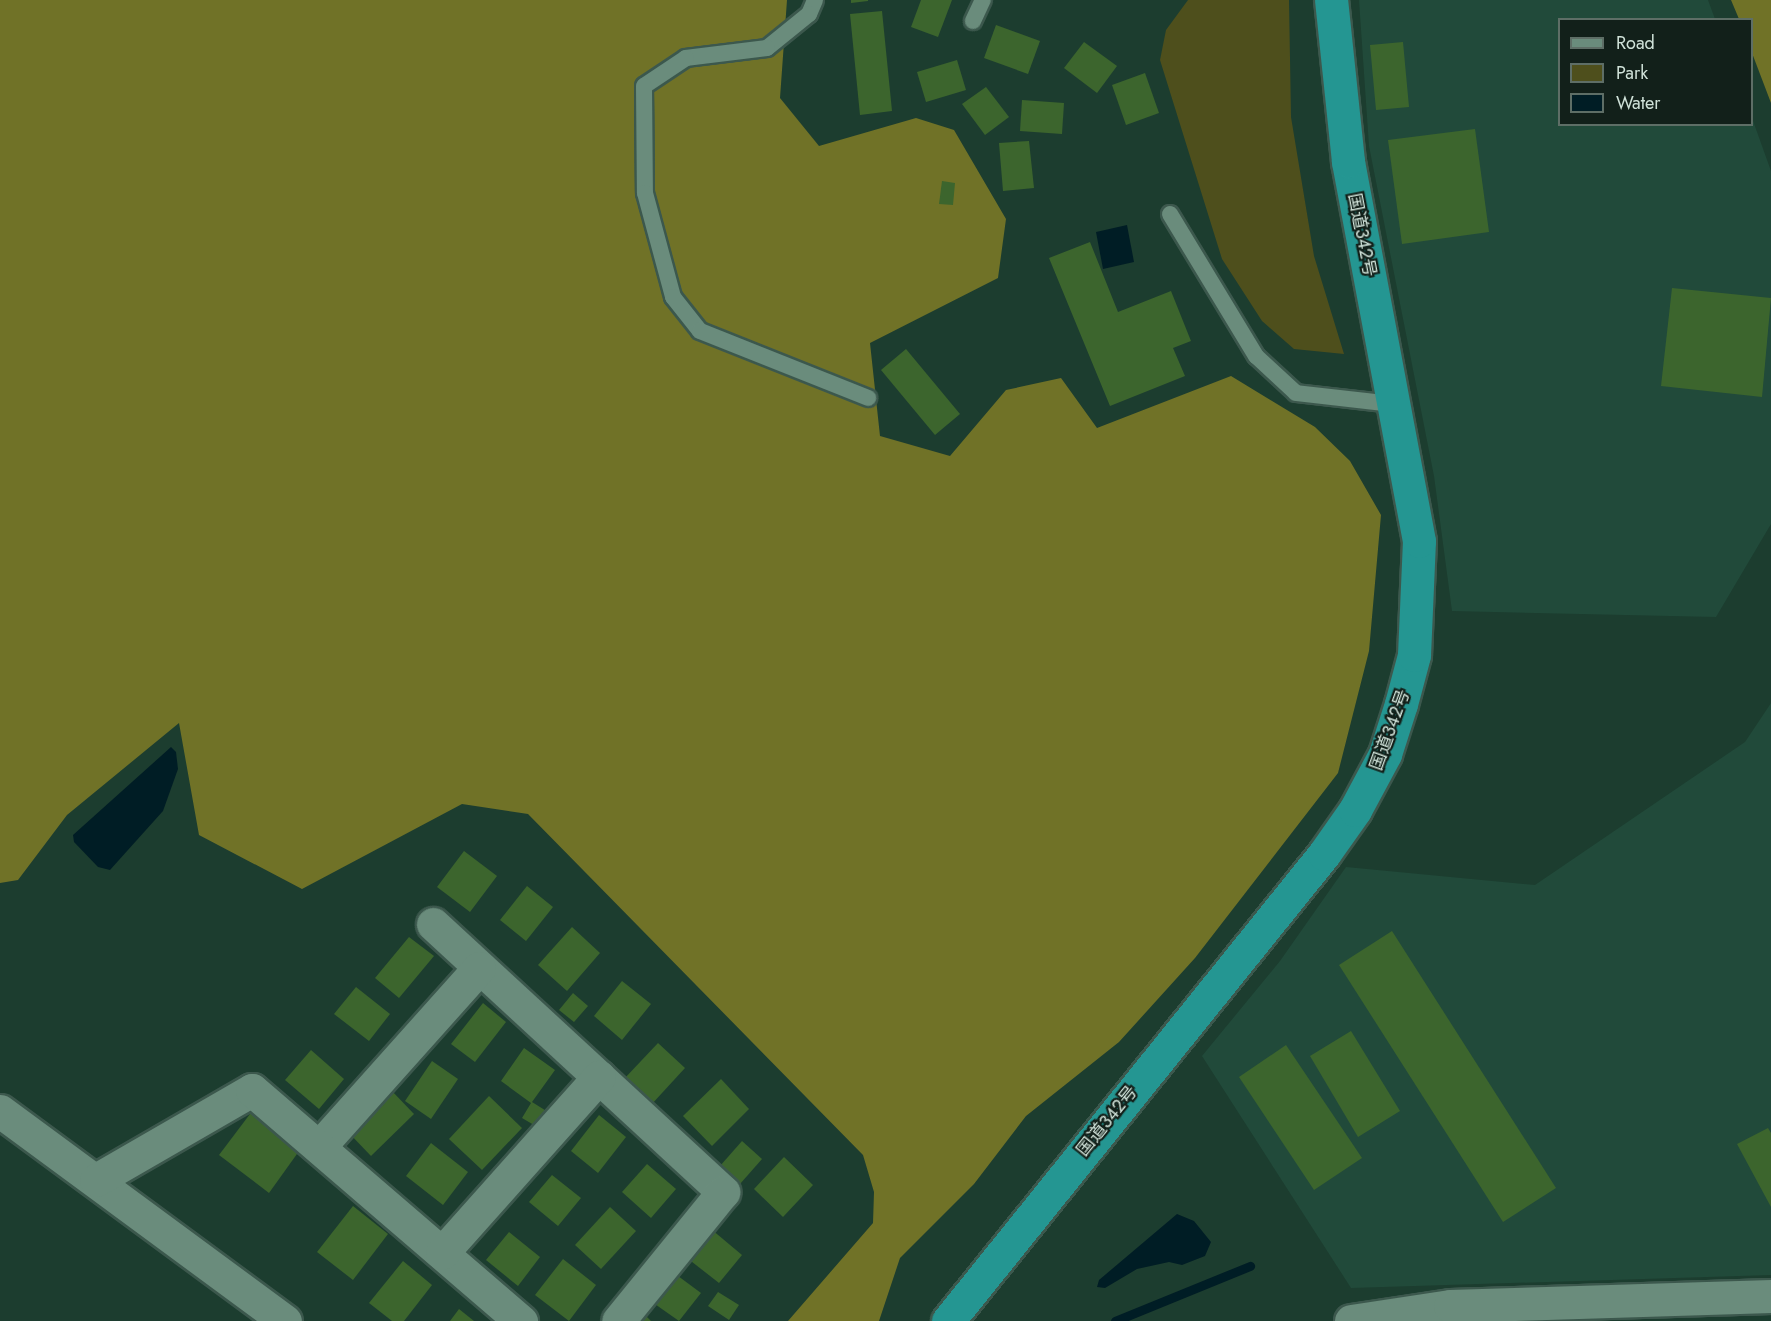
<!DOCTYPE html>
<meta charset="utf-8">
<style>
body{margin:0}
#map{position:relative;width:1771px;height:1321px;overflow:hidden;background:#1c3d2f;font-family:Jost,"Noto Sans JP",sans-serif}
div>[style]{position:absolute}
.built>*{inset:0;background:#214a3a}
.green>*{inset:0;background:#4e4f1c}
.forest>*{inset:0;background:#707227}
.water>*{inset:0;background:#001d25}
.stream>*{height:9px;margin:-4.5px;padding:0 4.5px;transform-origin:4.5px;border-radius:4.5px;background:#001d25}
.building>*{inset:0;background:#3c652d}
.roads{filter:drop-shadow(2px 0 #3c584d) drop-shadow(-2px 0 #3c584d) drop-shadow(0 2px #3c584d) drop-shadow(0 -2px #3c584d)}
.lane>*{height:16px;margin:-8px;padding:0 8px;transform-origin:8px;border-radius:8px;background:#6a8c7c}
.street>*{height:33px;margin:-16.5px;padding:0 16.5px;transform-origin:16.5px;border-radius:16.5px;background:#6a8c7c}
.highway>*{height:33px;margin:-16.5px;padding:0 16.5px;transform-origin:16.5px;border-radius:16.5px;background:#249692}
span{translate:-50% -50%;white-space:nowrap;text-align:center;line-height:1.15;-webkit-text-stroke:4.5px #12201a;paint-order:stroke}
.street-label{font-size:18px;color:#d0e2d9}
.legend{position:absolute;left:1558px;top:18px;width:195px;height:108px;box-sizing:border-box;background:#12201a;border:2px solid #5e6e66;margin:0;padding:8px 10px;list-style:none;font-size:18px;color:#d0e2d9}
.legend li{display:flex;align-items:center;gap:12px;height:30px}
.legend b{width:30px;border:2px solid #5e6e66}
</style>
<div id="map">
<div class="built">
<i style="clip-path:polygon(1359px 0,1708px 0,1715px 19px,1560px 20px,1560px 124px,1752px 124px,1752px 118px,1771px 171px,1771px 524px,1716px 617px,1452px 611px,1434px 476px,1369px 146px)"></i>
<i style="clip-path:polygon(1771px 703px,1771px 1275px,1351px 1288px,1202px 1056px,1280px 961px,1346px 867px,1535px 885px,1745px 742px)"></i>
</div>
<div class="green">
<i style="clip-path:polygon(1188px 0,1289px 0,1291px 117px,1314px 256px,1344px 354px,1294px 349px,1262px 321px,1222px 259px,1160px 60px,1166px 30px)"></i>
</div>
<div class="forest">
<i style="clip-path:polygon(0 0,787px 0,780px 98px,819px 146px,916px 118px,954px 130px,1006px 219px,998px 278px,870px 343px,880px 436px,950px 456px,1006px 390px,1061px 378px,1097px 428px,1231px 376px,1315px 427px,1350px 461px,1381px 515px,1369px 651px,1338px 773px,1195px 958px,1119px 1042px,1026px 1116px,974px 1184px,900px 1258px,879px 1321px,788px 1321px,873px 1223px,874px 1192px,863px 1155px,528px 814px,462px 804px,302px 889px,199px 835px,179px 723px,67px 815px,18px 880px,0 883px)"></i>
<i style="clip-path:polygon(1731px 0,1771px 0,1771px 103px,1752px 53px,1752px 20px,1739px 19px)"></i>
</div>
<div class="water">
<i style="clip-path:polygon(1127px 225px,1134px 262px,1103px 269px,1096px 232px)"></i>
<i style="clip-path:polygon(171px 747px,176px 752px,178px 769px,163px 811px,110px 870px,98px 867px,74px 842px,73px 835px)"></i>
<i style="clip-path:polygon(1177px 1214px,1194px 1221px,1211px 1242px,1205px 1256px,1182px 1265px,1169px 1262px,1137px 1269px,1105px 1288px,1097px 1287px,1099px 1280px)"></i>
</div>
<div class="stream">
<i style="left:1115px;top:1321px;width:146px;rotate:-22.2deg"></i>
</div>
<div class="building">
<i style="clip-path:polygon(851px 0,868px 0,868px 1px,851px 3px)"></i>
<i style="clip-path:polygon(921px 0,952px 0,938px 37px,911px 27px)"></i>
<i style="clip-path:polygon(882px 11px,892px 111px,860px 115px,850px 14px)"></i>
<i style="clip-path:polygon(996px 25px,1040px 41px,1028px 74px,984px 58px)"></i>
<i style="clip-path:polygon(1084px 42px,1117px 66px,1097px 93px,1064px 68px)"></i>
<i style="clip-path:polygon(1403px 42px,1409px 107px,1376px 110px,1370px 45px)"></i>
<i style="clip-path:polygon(957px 60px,966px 90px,926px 102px,917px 72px)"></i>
<i style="clip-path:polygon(1145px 73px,1159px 113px,1126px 125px,1112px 85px)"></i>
<i style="clip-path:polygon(986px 87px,1009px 117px,985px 135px,962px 104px)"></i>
<i style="clip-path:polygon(1022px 100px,1064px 103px,1062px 134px,1020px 131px)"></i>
<i style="clip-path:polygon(1475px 129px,1489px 232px,1402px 244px,1388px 140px)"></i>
<i style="clip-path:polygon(1029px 141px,1034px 188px,1003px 191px,999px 143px)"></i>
<i style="clip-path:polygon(942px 181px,955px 183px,953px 205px,939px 204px)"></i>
<i style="clip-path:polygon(1090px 242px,1118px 312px,1171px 291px,1191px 341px,1173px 348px,1185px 376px,1110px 406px,1049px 258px)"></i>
<i style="clip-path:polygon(1672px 288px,1771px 298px,1762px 397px,1661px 386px)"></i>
<i style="clip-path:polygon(906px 349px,960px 414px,935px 435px,881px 370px)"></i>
<i style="clip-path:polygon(464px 851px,497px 876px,470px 912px,437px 887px)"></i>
<i style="clip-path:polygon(527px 886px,553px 907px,526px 941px,500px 920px)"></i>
<i style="clip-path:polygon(572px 927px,600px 953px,567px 991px,538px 965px)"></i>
<i style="clip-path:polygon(1392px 931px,1556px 1188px,1503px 1222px,1339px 965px)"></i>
<i style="clip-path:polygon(409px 937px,434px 956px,399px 998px,375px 978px)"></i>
<i style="clip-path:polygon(622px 981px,651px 1004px,622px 1040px,594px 1016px)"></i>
<i style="clip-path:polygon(356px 987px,390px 1014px,369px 1041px,334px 1014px)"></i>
<i style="clip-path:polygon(573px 993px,588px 1006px,574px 1022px,559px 1010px)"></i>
<i style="clip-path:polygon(483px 1003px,506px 1022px,475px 1062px,451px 1044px)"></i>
<i style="clip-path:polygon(1351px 1031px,1400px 1111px,1358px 1137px,1310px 1056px)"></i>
<i style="clip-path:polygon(658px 1043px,685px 1068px,651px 1105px,624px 1079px)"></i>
<i style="clip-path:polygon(1286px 1045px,1362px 1158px,1314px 1190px,1239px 1077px)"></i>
<i style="clip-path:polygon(524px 1048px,555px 1070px,532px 1102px,548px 1112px,539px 1128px,522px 1118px,531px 1103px,501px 1081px)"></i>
<i style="clip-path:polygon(311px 1050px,344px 1079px,319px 1109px,285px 1080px)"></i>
<i style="clip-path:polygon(432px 1061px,458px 1079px,431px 1119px,405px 1101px)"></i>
<i style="clip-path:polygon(721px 1079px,749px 1109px,712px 1146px,683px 1116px)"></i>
<i style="clip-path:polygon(391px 1090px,414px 1114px,371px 1156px,348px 1132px)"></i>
<i style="clip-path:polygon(489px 1096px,522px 1128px,482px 1170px,449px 1139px)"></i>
<i style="clip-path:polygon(253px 1110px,302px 1147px,269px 1193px,219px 1155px)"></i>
<i style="clip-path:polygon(599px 1115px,626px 1137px,598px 1173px,571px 1151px)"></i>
<i style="clip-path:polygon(1768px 1128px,1771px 1133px,1771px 1207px,1737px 1144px)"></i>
<i style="clip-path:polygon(742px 1141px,762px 1159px,740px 1184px,720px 1166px)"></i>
<i style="clip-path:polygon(431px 1143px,468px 1172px,443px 1205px,406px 1176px)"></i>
<i style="clip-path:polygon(784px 1157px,813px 1185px,783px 1217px,754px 1189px)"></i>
<i style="clip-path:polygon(647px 1164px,676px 1189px,651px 1218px,622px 1192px)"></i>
<i style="clip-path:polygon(552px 1175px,581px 1198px,558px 1226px,529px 1202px)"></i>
<i style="clip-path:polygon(353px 1206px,388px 1234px,353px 1280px,317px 1252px)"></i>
<i style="clip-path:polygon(610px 1207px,636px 1231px,601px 1269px,575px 1245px)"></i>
<i style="clip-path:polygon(711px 1229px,742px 1255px,719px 1283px,687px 1258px)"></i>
<i style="clip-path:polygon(509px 1232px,540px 1257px,518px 1286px,486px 1260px)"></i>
<i style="clip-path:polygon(563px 1259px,596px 1285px,569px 1321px,535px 1295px)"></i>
<i style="clip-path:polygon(403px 1261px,432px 1285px,404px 1321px,392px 1321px,369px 1303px)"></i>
<i style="clip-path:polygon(674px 1273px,701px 1293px,679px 1321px,652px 1302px)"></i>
<i style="clip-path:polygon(718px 1292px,739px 1305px,729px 1320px,708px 1306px)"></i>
<i style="clip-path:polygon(459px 1309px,474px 1321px,450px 1321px)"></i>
<i style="clip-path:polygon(644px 1314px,651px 1321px,638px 1321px)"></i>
</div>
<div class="roads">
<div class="lane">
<i style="left:815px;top:0;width:15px;rotate:113deg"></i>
<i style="left:809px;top:14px;width:54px;rotate:141deg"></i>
<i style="left:767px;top:48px;width:82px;rotate:173deg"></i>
<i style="left:686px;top:58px;width:50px;rotate:146.3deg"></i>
<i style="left:644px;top:86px;width:107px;rotate:89.5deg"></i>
<i style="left:645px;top:193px;width:108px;rotate:74.9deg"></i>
<i style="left:673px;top:297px;width:43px;rotate:51.5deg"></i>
<i style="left:700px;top:331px;width:181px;rotate:21.7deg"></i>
<i style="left:973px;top:21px;width:23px;rotate:-65deg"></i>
<i style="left:1170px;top:214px;width:166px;rotate:58.8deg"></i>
<i style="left:1256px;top:356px;width:54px;rotate:42.8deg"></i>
<i style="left:1296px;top:393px;width:98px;rotate:6.5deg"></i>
</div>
<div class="street">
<i style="left:433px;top:924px;width:395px;rotate:42.7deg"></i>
<i style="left:723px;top:1192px;width:166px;rotate:129.1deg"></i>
<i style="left:0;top:1111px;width:354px;rotate:36.4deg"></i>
<i style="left:319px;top:1147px;width:240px;rotate:-48.2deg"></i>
<i style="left:96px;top:1180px;width:180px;rotate:-30deg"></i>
<i style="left:252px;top:1090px;width:355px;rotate:40.7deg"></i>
<i style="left:442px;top:1253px;width:236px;rotate:-48.3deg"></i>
<i style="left:1351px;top:1321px;width:100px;rotate:-8.6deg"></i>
<i style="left:1450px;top:1306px;width:321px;rotate:-1.8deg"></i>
</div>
<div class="highway">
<i style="left:948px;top:1321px;width:600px;rotate:-51.16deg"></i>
<i style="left:1324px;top:854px;width:54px;rotate:-54.8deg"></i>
<i style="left:1355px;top:810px;width:64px;rotate:-61.8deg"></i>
<i style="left:1385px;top:754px;width:52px;rotate:-72.3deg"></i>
<i style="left:1401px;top:704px;width:51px;rotate:-75.1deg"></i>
<i style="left:1414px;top:655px;width:114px;rotate:-87.5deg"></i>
<i style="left:1419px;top:541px;width:387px;rotate:-100.6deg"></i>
<i style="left:1348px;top:161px;width:162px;rotate:-96deg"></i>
</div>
</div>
<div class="street-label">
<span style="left:1362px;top:235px;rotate:79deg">国道342号</span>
<span style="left:1390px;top:730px;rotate:-70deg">国道342号</span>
<span style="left:1107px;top:1121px;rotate:-51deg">国道342号</span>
</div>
<ul class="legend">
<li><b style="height:8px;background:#6a8c7c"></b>Road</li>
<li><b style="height:16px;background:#4e4f1c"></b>Park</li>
<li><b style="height:16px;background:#001d25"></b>Water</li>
</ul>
</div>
